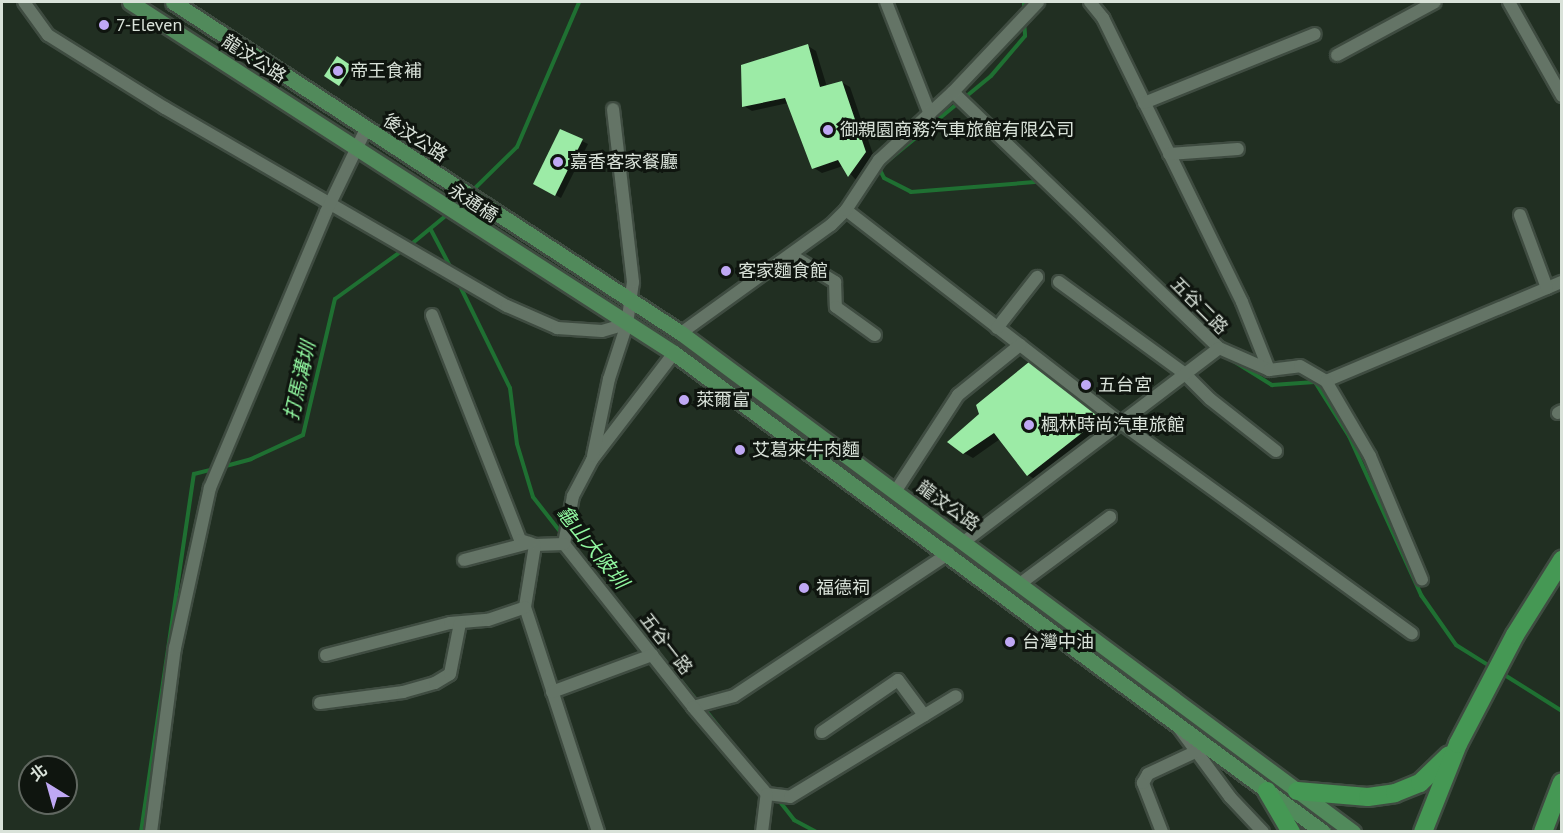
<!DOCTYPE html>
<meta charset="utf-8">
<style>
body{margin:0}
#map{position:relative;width:1563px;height:833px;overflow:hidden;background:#212f22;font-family:"PT Sans","Noto Sans TC",sans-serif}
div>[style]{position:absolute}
.shadow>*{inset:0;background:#0007}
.stream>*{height:4px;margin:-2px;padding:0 2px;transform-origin:2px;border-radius:2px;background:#1f7032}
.building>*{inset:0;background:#9ceba6}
.roads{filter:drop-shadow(2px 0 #3f4c41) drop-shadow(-2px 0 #3f4c41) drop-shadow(0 2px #3f4c41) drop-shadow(0 -2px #3f4c41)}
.minor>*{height:12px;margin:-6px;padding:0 6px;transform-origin:6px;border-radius:6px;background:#647466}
.major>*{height:15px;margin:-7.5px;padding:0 7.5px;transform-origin:7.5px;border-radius:7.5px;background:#518a5b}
.highway>*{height:18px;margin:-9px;padding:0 9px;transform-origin:9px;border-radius:9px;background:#459854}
.dots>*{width:16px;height:16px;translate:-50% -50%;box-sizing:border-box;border:3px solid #0f150f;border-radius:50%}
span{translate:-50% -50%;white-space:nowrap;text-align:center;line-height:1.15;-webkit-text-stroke:6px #0f150f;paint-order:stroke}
.poi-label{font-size:18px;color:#d9e2d9}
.left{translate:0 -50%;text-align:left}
.street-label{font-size:18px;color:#d9e2d9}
.water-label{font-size:20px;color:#90f69f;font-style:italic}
.frame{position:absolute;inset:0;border:3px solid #d9e2d9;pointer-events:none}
.north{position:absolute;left:18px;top:755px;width:60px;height:60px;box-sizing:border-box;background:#0f150f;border:2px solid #606760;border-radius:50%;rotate:323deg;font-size:16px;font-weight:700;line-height:24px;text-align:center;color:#d9e2d9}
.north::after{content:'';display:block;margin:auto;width:21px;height:27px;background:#bfa8f4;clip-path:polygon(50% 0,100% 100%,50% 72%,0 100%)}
</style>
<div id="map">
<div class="shadow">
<i style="clip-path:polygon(808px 46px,816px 51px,827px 87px,841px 82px,850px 87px,874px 157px,857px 181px,843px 166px,822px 173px,814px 168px,788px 103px,752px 111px,744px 106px)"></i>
<i style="clip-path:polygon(338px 58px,355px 69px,343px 87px,326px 75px)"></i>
<i style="clip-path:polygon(561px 131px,588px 144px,561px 198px,540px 187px)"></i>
<i style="clip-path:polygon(1038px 369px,1108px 424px,1036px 480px,1028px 475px,1000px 439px,973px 458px,964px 453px)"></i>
</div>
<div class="stream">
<i style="left:1024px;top:2px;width:11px;rotate:90deg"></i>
<i style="left:1024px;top:20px;width:16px;rotate:86deg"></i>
<i style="left:1025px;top:36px;width:52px;rotate:130.4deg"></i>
<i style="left:991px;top:76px;width:145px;rotate:140.6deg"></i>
<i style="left:879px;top:168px;width:11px;rotate:63deg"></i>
<i style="left:884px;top:178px;width:30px;rotate:27deg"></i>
<i style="left:911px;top:192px;width:124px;rotate:-4.6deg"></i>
<i style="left:472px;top:191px;width:63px;rotate:-44.4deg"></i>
<i style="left:517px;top:147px;width:158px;rotate:-66.8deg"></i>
<i style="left:454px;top:207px;width:16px;rotate:-43deg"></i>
<i style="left:431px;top:230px;width:45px;rotate:62.3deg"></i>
<i style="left:409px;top:246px;width:52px;rotate:-39.5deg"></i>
<i style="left:458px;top:282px;width:118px;rotate:63.9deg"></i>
<i style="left:510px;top:388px;width:56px;rotate:82.9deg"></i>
<i style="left:517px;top:444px;width:55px;rotate:73.2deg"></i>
<i style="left:533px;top:497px;width:47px;rotate:51.9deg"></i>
<i style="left:1235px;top:362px;width:44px;rotate:31.9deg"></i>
<i style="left:1272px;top:385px;width:43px;rotate:-4deg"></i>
<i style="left:1315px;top:382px;width:64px;rotate:57.8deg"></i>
<i style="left:1349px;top:436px;width:175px;rotate:65.6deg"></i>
<i style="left:1421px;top:595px;width:61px;rotate:55deg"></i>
<i style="left:1456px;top:645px;width:39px;rotate:32deg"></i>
<i style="left:222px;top:467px;width:30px;rotate:-15deg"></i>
<i style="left:251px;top:459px;width:57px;rotate:-24.8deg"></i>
<i style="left:303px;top:435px;width:140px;rotate:-76.8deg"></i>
<i style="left:335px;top:299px;width:84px;rotate:-35.8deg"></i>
<i style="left:614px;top:598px;width:134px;rotate:51.1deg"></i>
<i style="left:1503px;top:674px;width:70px;rotate:32.1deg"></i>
<i style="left:703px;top:707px;width:56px;rotate:51.5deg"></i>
<i style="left:777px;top:798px;width:28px;rotate:52deg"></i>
<i style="left:794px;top:820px;width:26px;rotate:28deg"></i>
<i style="left:141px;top:832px;width:362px;rotate:-81.6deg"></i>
<i style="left:194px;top:474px;width:21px;rotate:-14deg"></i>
</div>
<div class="building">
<i style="clip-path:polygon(808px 44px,820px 87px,842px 81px,866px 152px,848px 177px,838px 160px,812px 169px,785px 98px,742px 107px,741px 65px)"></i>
<i style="clip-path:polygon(337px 56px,352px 66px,339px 86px,324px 76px)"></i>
<i style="clip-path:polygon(560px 129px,583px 139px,555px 196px,533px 184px)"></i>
<i style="clip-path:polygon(1029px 362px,1101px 418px,1027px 476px,994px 433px,963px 454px,947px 442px,979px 414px,976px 405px)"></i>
</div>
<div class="roads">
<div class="minor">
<i style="left:24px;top:2px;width:41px;rotate:54deg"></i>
<i style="left:48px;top:35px;width:138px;rotate:32deg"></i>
<i style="left:165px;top:108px;width:395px;rotate:30.1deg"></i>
<i style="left:507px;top:306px;width:55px;rotate:23.7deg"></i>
<i style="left:557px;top:328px;width:45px;rotate:3.8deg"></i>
<i style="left:602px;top:331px;width:26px;rotate:-16deg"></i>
<i style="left:627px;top:324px;width:42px;rotate:-81.9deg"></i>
<i style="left:633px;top:282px;width:174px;rotate:-96.6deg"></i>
<i style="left:886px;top:2px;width:120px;rotate:68.6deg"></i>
<i style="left:1090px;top:2px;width:21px;rotate:51deg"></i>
<i style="left:1103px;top:18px;width:316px;rotate:63.9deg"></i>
<i style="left:1242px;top:302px;width:73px;rotate:68.3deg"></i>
<i style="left:1509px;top:2px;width:108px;rotate:60.6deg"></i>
<i style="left:1337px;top:55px;width:111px;rotate:-28.4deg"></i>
<i style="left:953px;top:92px;width:369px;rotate:43.9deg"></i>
<i style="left:1219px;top:348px;width:55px;rotate:23.7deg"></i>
<i style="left:1269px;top:370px;width:31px;rotate:-7deg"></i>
<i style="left:1300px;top:366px;width:30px;rotate:30deg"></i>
<i style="left:1326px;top:381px;width:256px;rotate:-22.8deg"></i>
<i style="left:1144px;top:103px;width:184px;rotate:-22deg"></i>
<i style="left:1169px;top:154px;width:69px;rotate:-4.1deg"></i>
<i style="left:846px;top:210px;width:348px;rotate:37.8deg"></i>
<i style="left:1121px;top:423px;width:359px;rotate:35.9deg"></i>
<i style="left:1520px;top:215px;width:78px;rotate:69.7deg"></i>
<i style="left:791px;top:255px;width:52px;rotate:31.5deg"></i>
<i style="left:835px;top:282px;width:25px;rotate:88deg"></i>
<i style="left:836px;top:307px;width:48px;rotate:35.7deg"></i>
<i style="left:1059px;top:282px;width:156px;rotate:36.1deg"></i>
<i style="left:1185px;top:374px;width:35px;rotate:45deg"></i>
<i style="left:1210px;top:399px;width:84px;rotate:38.2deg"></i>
<i style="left:432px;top:315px;width:242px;rotate:68.6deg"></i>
<i style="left:520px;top:540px;width:16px;rotate:18deg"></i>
<i style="left:997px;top:328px;width:65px;rotate:-51.9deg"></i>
<i style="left:681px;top:333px;width:185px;rotate:-35.8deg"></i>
<i style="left:831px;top:225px;width:21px;rotate:-45deg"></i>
<i style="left:846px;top:210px;width:60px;rotate:-56.6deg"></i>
<i style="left:879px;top:160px;width:100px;rotate:-42.6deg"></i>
<i style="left:953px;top:92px;width:124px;rotate:-46.6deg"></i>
<i style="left:674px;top:353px;width:135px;rotate:127.5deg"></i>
<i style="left:592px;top:460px;width:41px;rotate:117.8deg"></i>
<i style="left:573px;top:496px;width:49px;rotate:100.6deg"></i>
<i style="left:564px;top:544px;width:208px;rotate:51.6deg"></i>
<i style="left:693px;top:707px;width:42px;rotate:-15deg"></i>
<i style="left:734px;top:696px;width:258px;rotate:-33.6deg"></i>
<i style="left:1326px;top:381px;width:87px;rotate:59.6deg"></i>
<i style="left:1370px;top:456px;width:134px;rotate:67.2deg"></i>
<i style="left:1558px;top:413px;width:4px;rotate:-27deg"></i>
<i style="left:593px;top:456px;width:79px;rotate:-78.3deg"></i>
<i style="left:609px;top:379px;width:58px;rotate:-71.9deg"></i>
<i style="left:895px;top:492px;width:116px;rotate:-57deg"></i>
<i style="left:958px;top:395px;width:80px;rotate:-38.9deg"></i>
<i style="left:965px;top:541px;width:319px;rotate:-37.2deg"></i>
<i style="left:564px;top:544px;width:29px;rotate:178deg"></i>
<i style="left:535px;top:545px;width:63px;rotate:99.2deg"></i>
<i style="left:525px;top:607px;width:237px;rotate:72deg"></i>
<i style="left:464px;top:560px;width:67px;rotate:-14.7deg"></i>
<i style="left:1021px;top:583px;width:111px;rotate:-36.6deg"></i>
<i style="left:326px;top:655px;width:128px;rotate:-14.5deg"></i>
<i style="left:450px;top:623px;width:38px;rotate:-5deg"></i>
<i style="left:488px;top:620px;width:39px;rotate:-19deg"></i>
<i style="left:552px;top:692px;width:107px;rotate:-20.3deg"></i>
<i style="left:320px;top:703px;width:84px;rotate:-7.5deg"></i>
<i style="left:403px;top:692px;width:33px;rotate:-16deg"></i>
<i style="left:435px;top:683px;width:17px;rotate:-31deg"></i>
<i style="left:450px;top:674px;width:52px;rotate:-78.9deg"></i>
<i style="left:693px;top:707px;width:114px;rotate:49.6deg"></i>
<i style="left:767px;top:794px;width:23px;rotate:7deg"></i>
<i style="left:790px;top:797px;width:194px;rotate:-31.3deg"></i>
<i style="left:1179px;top:728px;width:86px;rotate:53.5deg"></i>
<i style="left:1230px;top:797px;width:48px;rotate:46.7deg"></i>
<i style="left:822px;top:732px;width:92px;rotate:-34.4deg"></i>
<i style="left:898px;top:680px;width:44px;rotate:53.4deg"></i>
<i style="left:151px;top:832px;width:186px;rotate:-82.6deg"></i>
<i style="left:175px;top:648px;width:164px;rotate:-77.7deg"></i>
<i style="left:210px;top:488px;width:299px;rotate:-67.2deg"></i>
<i style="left:326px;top:212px;width:92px;rotate:-64.3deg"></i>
<i style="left:762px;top:832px;width:38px;rotate:-83deg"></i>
<i style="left:1162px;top:832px;width:53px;rotate:-111.2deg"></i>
<i style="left:1143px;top:783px;width:10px;rotate:-61deg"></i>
<i style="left:1148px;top:774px;width:52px;rotate:-25.1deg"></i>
</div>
<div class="major">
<i style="left:130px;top:2px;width:647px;rotate:32.83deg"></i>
<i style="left:674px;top:353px;width:807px;rotate:36.43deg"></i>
<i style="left:173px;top:2px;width:606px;rotate:33.09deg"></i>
<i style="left:681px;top:333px;width:837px;rotate:36.6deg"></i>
</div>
<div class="highway">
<i style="left:1267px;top:791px;width:48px;rotate:59.7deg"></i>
<i style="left:1297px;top:791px;width:71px;rotate:4.8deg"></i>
<i style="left:1368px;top:797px;width:27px;rotate:-8deg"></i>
<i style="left:1395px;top:793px;width:27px;rotate:-22deg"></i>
<i style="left:1420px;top:783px;width:40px;rotate:-44deg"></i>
<i style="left:1423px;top:832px;width:95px;rotate:-68.3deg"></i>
<i style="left:1458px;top:744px;width:123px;rotate:-62.4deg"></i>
<i style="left:1515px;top:635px;width:89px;rotate:-57.9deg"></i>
<i style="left:1543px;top:832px;width:53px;rotate:-69.2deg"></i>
</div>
</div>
<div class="dots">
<i style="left:104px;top:25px;background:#bfa8f4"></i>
<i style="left:338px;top:71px;background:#bfa8f4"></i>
<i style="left:828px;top:130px;background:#bfa8f4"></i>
<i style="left:558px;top:162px;background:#bfa8f4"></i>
<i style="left:726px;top:271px;background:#bfa8f4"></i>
<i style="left:1086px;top:385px;background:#bfa8f4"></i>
<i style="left:684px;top:400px;background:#bfa8f4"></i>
<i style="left:1029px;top:425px;background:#bfa8f4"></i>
<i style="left:740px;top:450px;background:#bfa8f4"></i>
<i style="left:804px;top:588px;background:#bfa8f4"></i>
<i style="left:1010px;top:642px;background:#bfa8f4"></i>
</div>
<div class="poi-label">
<span class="left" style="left:116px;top:25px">7-Eleven</span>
<span class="left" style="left:350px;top:71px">帝王食補</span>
<span class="left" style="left:840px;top:130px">御親園商務汽車旅館有限公司</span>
<span class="left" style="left:570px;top:162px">嘉香客家餐廳</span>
<span class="left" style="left:738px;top:271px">客家麵食館</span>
<span class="left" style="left:1098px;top:385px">五台宮</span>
<span class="left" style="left:696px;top:400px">萊爾富</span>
<span class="left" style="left:1041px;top:425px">楓林時尚汽車旅館</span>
<span class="left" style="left:752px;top:450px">艾葛來牛肉麵</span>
<span class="left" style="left:816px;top:588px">福德祠</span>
<span class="left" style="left:1022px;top:642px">台灣中油</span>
</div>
<div class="street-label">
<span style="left:254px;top:59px;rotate:33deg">龍汶公路</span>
<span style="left:415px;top:138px;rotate:33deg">後汶公路</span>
<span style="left:473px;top:203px;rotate:33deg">永通橋</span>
<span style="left:1199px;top:306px;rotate:45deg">五谷二路</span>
<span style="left:948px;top:506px;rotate:36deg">龍汶公路</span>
<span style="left:666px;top:644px;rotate:52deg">五谷一路</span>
</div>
<div class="water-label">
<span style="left:300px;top:381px;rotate:-77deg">打馬溝圳</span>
<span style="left:592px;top:547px;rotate:51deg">龜山大陂圳</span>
</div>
<div class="frame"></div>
<div class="north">北</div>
</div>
